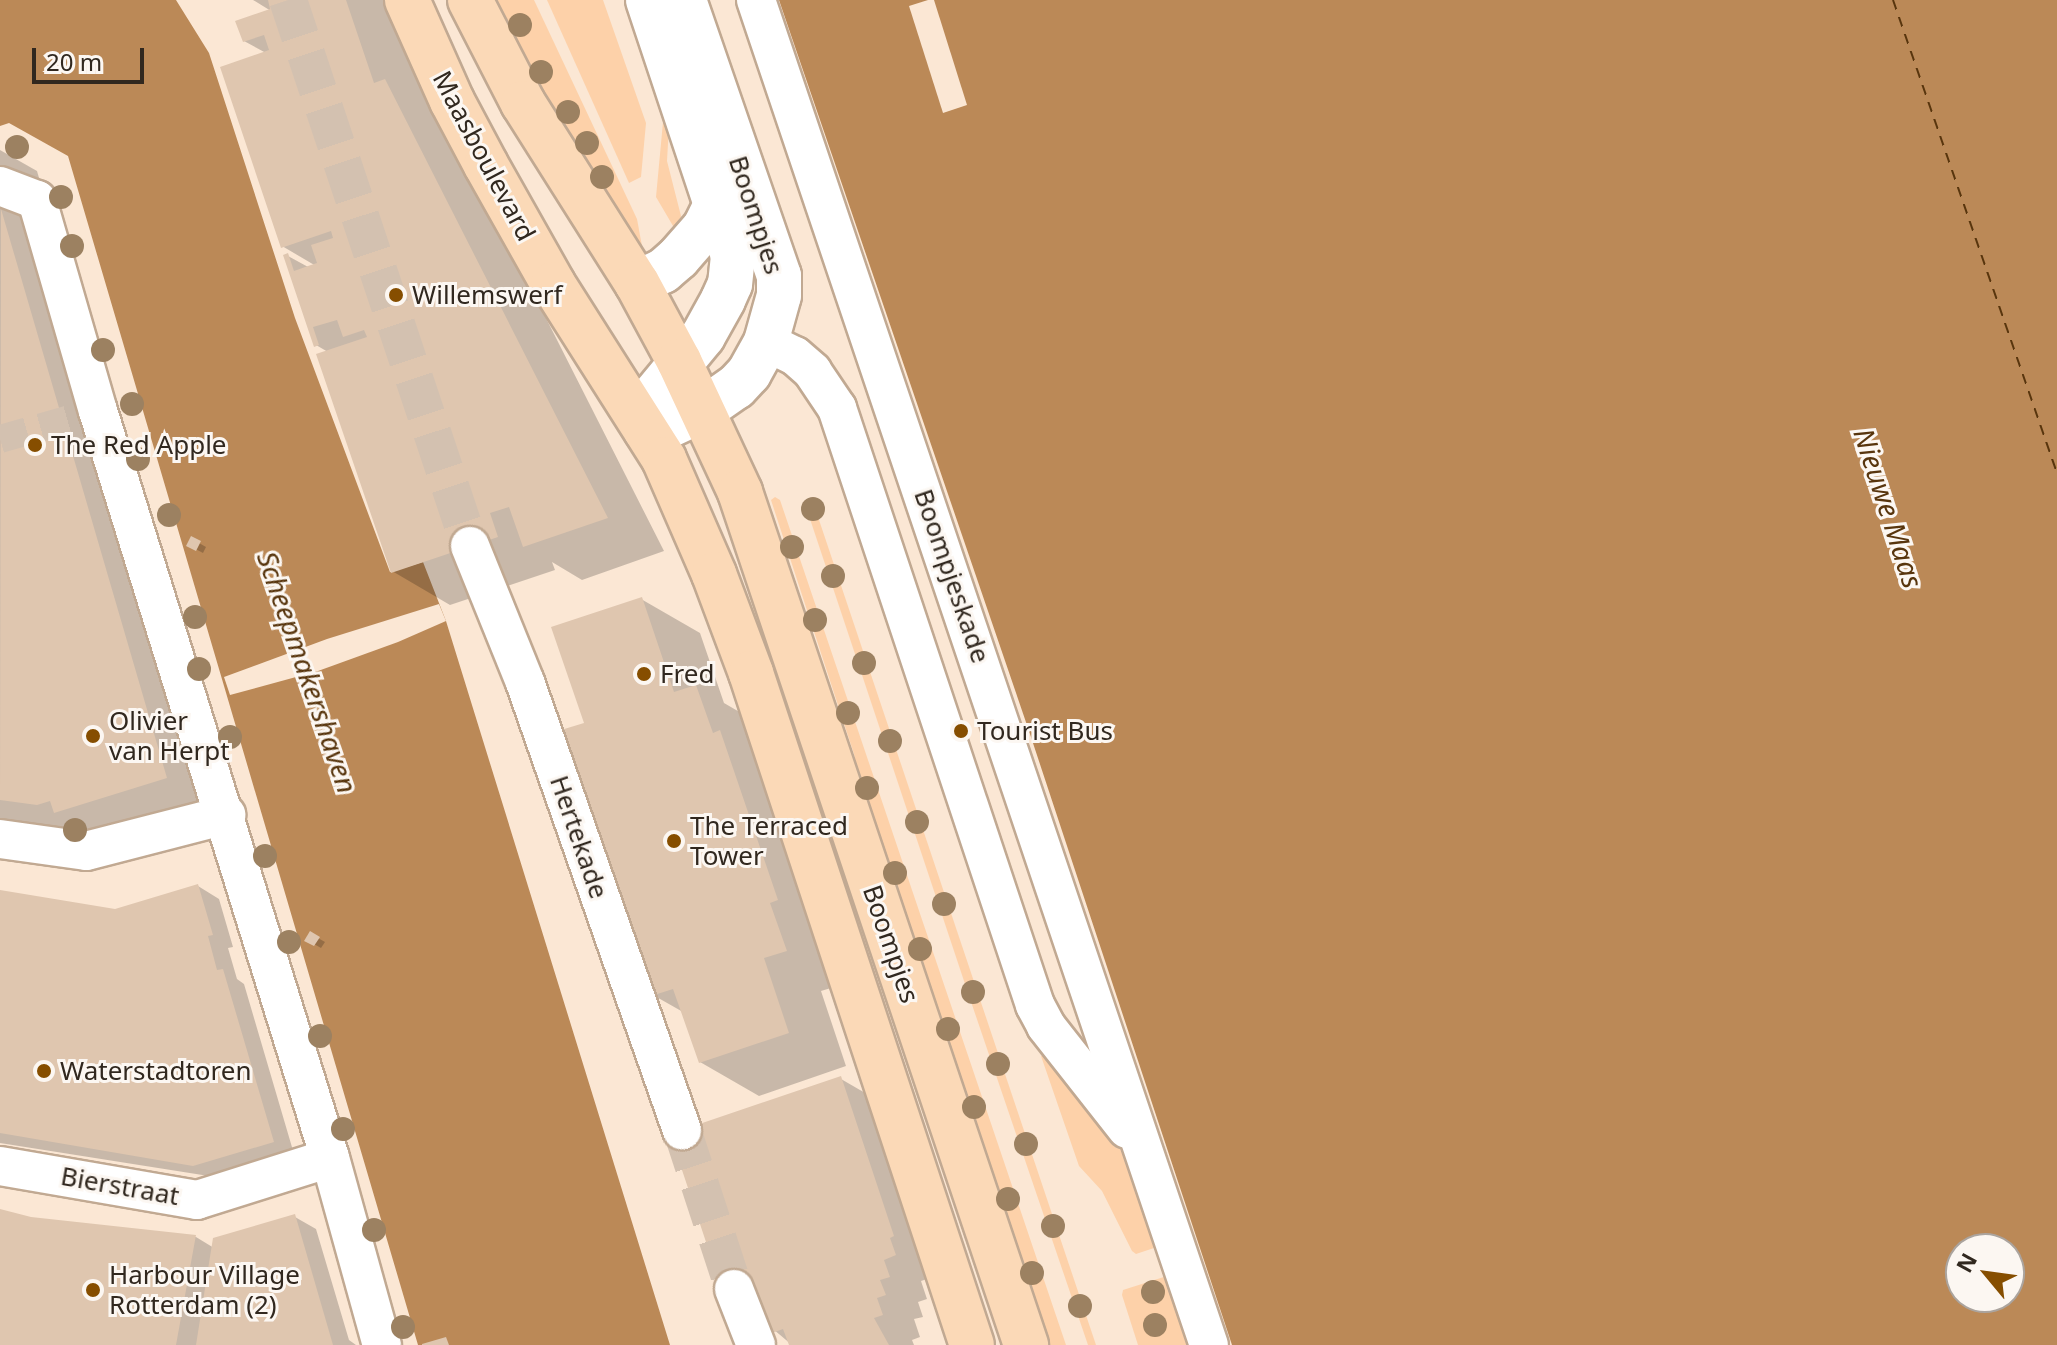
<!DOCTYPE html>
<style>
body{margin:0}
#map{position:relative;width:2057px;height:1345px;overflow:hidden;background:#fbe7d4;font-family:"Noto Sans",sans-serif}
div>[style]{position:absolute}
.green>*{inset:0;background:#fdd1a9}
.water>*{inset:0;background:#bb8957}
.pier>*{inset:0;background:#fbe7d4}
.shadow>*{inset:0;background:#0003}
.ferry>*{height:2px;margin-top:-1px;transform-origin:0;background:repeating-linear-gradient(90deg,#58350d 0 10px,transparent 0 18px)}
.building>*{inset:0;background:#dfc6af}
.pedestrian-tunnel>*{height:28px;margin-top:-14px;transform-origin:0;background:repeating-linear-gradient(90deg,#d3c1b0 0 28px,transparent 0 42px)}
.minor-tunnel>*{height:38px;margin-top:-19px;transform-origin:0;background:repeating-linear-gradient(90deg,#d3c1b0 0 38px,transparent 0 57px)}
.roads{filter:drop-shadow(2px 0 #c1a992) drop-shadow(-2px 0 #c1a992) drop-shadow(0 2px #c1a992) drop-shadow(0 -2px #c1a992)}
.minor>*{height:38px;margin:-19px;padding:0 19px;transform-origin:19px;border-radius:19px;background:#fff}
.secondary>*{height:44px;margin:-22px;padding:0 22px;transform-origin:22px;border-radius:22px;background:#fff}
.primary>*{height:44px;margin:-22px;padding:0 22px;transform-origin:22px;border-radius:22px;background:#fbd9b7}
.trees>*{width:24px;height:24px;margin:-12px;border-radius:50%;background:#9c8161}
.dots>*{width:22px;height:22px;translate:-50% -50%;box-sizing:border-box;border:4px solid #fcf7f2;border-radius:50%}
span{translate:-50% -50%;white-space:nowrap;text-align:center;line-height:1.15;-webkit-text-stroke:6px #fcf7f2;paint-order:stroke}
.street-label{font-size:26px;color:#31281f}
.poi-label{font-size:26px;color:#31281f}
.left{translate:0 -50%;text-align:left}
.water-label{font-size:28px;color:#58350d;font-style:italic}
.north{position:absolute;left:1945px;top:1233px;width:80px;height:80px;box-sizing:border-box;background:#fcf7f2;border:2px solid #aba49e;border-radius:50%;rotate:299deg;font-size:22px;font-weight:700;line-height:32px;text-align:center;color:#31281f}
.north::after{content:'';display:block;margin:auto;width:28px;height:36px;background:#864e00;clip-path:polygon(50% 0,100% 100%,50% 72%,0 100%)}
.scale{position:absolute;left:32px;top:48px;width:112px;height:36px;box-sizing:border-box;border:4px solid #31281f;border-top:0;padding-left:10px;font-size:24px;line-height:28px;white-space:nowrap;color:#31281f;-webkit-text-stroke:6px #fcf7f2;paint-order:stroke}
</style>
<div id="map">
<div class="green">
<i style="clip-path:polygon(491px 0,534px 0,637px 219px,644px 257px,551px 109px)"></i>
<i style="clip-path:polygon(547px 0,603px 0,646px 123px,641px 177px,629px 183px)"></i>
<i style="clip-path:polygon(661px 105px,669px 126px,667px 161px,681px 216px,676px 231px,656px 197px,663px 122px)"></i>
<i style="clip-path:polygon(775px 497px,780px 500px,1066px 1345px,1042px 1345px,868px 836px,854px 754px,771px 500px)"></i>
<i style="clip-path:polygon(809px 500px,813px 502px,1096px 1345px,1088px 1345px,967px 990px,805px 504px)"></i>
<i style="clip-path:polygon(1041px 1056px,1048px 1056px,1132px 1165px,1157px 1247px,1136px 1254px,1132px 1251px,1102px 1191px,1079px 1166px)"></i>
<i style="clip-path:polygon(1170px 1275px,1197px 1345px,1138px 1345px,1122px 1295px,1123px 1290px)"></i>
</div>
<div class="water">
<i style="clip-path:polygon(0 0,176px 0,209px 53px,295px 318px,390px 572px,423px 562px,446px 621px,670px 1345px,418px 1345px,68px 156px,9px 123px,0 126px)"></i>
<i style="clip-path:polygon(evenodd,779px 0,2057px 0,2057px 1345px,1232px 1345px,1029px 731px,779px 0,1961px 1249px,2009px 1249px,2009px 1297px,1961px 1297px,1961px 1249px)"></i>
</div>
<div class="pier">
<i style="clip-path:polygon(928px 0,934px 0,967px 105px,943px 113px,909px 6px)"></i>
<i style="clip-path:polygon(439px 604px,446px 621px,398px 642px,318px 671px,230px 695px,224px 677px,327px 639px)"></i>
</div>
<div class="shadow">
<i style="clip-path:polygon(253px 0,385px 0,388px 14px,399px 21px,428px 106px,443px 115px,664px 551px,582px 580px,552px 562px,555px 570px,450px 605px,392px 571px,328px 352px,316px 345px,288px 256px,310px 268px,316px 266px,282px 246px,266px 53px,244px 41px,271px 11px)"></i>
<i style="clip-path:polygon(0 150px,37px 171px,224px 811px,96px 838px,0 824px)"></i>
<i style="clip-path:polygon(192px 539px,206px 547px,203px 553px,188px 545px)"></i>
<i style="clip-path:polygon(641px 599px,700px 633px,724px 703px,755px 721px,844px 984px,821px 991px,846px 1066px,759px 1096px,700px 1062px,683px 1012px,653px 995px,586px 724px)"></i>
<i style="clip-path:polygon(198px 886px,219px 899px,233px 947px,228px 948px,237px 979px,244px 984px,294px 1154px,215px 1177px,0 1143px,0 892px,116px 911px)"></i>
<i style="clip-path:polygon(311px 934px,325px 942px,321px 948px,307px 940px)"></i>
<i style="clip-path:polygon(841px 1079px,879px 1101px,933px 1277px,921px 1281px,927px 1299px,918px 1302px,923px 1317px,914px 1319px,920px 1337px,912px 1340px,914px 1345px,792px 1345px,761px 1319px)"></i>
<i style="clip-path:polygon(0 1211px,30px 1219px,196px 1237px,214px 1248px,295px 1217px,316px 1229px,349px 1340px,356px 1345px,0 1345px)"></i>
</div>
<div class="ferry">
<i style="left:1893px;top:0;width:501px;rotate:70.88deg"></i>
</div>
<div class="building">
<i style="clip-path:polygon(268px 0,346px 0,374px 83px,385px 79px,608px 518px,523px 547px,509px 507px,490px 513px,498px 537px,391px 573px,316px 354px,367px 337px,364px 330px,343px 337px,337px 320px,313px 327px,319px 345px,314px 347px,283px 255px,288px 253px,294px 271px,308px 266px,317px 263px,311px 245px,333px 238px,331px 231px,281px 248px,220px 67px,269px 50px,264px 35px,243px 42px,235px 21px,270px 9px)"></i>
<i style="clip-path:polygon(1px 209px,167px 778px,54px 813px,50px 801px,37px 805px,0 800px)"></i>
<i style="clip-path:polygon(191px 536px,201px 541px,196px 551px,186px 546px)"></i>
<i style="clip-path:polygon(642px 597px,674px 692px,696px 685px,713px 733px,720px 730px,778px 900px,770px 903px,787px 951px,764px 958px,789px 1033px,699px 1063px,673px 989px,651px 996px,561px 730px,584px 723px,551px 627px)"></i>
<i style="clip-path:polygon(198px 884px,213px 935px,208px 936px,217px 970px,223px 969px,274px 1142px,193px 1166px,0 1133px,0 890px,115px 909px)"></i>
<i style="clip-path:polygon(310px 931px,320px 937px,314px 946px,304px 941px)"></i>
<i style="clip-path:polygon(841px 1076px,894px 1236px,890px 1238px,896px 1255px,884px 1260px,890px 1277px,880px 1280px,886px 1295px,877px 1298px,883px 1315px,874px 1318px,889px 1345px,789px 1345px,783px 1329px,772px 1333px,767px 1318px,759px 1321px,723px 1293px,670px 1134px)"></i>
<i style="clip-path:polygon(0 1209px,31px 1217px,196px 1235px,176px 1345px,0 1345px)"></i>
<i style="clip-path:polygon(295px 1214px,333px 1345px,196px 1345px,213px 1238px)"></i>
<i style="clip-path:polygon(446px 1337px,449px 1345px,422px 1345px,422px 1344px)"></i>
</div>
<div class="pedestrian-tunnel">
<i style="left:0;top:439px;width:102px;rotate:-15.9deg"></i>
</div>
<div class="minor-tunnel">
<i style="left:288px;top:0;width:576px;rotate:71.57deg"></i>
<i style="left:682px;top:1130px;width:167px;rotate:71.9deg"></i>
</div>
<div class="roads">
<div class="minor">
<i style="left:756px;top:0;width:1419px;rotate:71.39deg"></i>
<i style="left:0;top:186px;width:40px;rotate:21deg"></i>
<i style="left:37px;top:200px;width:220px;rotate:73.9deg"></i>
<i style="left:98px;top:411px;width:782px;rotate:72.75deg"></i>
<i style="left:330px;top:1158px;width:194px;rotate:74.5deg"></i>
<i style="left:766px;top:342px;width:32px;rotate:26deg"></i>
<i style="left:795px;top:356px;width:23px;rotate:41deg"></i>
<i style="left:812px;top:371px;width:45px;rotate:56deg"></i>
<i style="left:837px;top:408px;width:629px;rotate:71.65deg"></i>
<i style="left:1035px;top:1005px;width:24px;rotate:62deg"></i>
<i style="left:1046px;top:1026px;width:131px;rotate:51.8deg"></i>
<i style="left:470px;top:546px;width:147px;rotate:68deg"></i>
<i style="left:525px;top:682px;width:475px;rotate:70.7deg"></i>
<i style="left:0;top:839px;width:87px;rotate:7.9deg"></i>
<i style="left:86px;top:851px;width:145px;rotate:-14.4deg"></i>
<i style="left:0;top:1166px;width:200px;rotate:9.8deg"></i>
<i style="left:197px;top:1200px;width:139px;rotate:-17.5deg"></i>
<i style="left:734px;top:1289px;width:60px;rotate:68.6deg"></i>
</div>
<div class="secondary">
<i style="left:648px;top:0;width:270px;rotate:71.6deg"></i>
<i style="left:733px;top:256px;width:28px;rotate:96deg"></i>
<i style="left:730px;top:284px;width:17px;rotate:114deg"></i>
<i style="left:723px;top:300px;width:41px;rotate:119.1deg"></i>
<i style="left:703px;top:336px;width:83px;rotate:129.6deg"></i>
<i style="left:650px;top:400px;width:16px;rotate:108deg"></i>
<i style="left:645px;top:415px;width:15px;rotate:86deg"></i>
<i style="left:646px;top:430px;width:22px;rotate:-10deg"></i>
<i style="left:668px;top:426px;width:40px;rotate:-25deg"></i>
<i style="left:704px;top:409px;width:39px;rotate:-35deg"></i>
<i style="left:736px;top:387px;width:19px;rotate:-47deg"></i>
<i style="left:749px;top:373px;width:35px;rotate:-61deg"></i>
<i style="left:766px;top:342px;width:49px;rotate:-74.5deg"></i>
<i style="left:779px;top:295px;width:19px;rotate:-90deg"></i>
<i style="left:779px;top:276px;width:292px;rotate:-109deg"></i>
<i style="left:637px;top:283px;width:29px;rotate:-25deg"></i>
<i style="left:663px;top:271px;width:20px;rotate:-41deg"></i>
<i style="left:678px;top:258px;width:41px;rotate:-48.9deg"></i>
<i style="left:705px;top:227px;width:25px;rotate:-64deg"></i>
</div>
<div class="primary">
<i style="left:407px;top:0;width:111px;rotate:66deg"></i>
<i style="left:452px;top:101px;width:72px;rotate:62deg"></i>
<i style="left:486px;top:165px;width:137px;rotate:60.6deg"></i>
<i style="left:553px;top:284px;width:207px;rotate:57.6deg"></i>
<i style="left:664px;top:459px;width:125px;rotate:66.5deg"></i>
<i style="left:714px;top:574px;width:106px;rotate:69.5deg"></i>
<i style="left:751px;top:673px;width:707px;rotate:71.8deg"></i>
<i style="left:470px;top:0;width:116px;rotate:62.8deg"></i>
<i style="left:523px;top:103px;width:213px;rotate:57.7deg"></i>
<i style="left:637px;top:283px;width:89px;rotate:61.7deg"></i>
<i style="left:679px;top:361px;width:145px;rotate:65deg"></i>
<i style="left:740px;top:492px;width:900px;rotate:71.46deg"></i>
</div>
</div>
<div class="trees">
<i style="left:520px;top:25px"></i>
<i style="left:541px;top:72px"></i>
<i style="left:568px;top:112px"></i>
<i style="left:587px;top:143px"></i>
<i style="left:17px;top:147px"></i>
<i style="left:602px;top:177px"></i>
<i style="left:61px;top:197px"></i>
<i style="left:72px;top:246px"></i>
<i style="left:103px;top:350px"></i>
<i style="left:132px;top:404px"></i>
<i style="left:138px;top:459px"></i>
<i style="left:813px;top:509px"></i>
<i style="left:169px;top:515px"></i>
<i style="left:792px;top:547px"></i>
<i style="left:833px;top:576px"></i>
<i style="left:195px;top:617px"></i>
<i style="left:815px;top:620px"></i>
<i style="left:864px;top:663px"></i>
<i style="left:199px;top:669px"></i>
<i style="left:848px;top:713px"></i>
<i style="left:230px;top:737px"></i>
<i style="left:890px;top:741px"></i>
<i style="left:867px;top:788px"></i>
<i style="left:917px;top:822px"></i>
<i style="left:75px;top:830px"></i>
<i style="left:265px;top:856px"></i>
<i style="left:895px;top:873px"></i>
<i style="left:944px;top:904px"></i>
<i style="left:289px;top:942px"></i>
<i style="left:920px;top:949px"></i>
<i style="left:973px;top:992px"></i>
<i style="left:948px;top:1029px"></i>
<i style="left:320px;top:1036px"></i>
<i style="left:998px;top:1064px"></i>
<i style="left:974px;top:1107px"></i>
<i style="left:343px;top:1129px"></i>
<i style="left:1026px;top:1144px"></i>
<i style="left:1008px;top:1199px"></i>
<i style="left:1053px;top:1226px"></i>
<i style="left:374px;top:1230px"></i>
<i style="left:1032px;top:1273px"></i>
<i style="left:1153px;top:1292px"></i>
<i style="left:1080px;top:1306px"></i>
<i style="left:1155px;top:1325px"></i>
<i style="left:403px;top:1327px"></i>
</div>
<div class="dots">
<i style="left:396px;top:295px;background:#864e00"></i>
<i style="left:35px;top:445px;background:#864e00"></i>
<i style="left:644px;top:674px;background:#864e00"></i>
<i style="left:961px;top:731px;background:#864e00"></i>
<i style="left:93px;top:736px;background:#864e00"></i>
<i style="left:674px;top:841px;background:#864e00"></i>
<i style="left:44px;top:1071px;background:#864e00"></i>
<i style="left:93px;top:1290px;background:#864e00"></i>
</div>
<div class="street-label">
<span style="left:484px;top:156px;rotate:62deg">Maasboulevard</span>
<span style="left:756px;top:215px;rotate:72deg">Boompjes</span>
<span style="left:952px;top:576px;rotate:71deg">Boompjeskade</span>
<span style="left:579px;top:837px;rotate:71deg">Hertekade</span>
<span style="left:891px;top:944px;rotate:71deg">Boompjes</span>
<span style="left:120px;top:1186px;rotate:10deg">Bierstraat</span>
</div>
<div class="poi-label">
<span class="left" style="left:412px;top:295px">Willemswerf</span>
<span class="left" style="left:51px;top:445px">The Red Apple</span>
<span class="left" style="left:660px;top:674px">Fred</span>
<span class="left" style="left:109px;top:736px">Olivier<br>van Herpt</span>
<span class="left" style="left:977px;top:731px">Tourist Bus</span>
<span class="left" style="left:690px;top:841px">The Terraced<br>Tower</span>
<span class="left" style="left:60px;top:1071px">Waterstadtoren</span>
<span class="left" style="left:109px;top:1290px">Harbour Village<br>Rotterdam (2)</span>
</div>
<div class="water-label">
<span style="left:1889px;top:508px;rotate:72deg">Nieuwe Maas</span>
<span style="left:308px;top:672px;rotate:71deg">Scheepmakershaven</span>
</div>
<div class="north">N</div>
<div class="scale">20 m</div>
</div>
